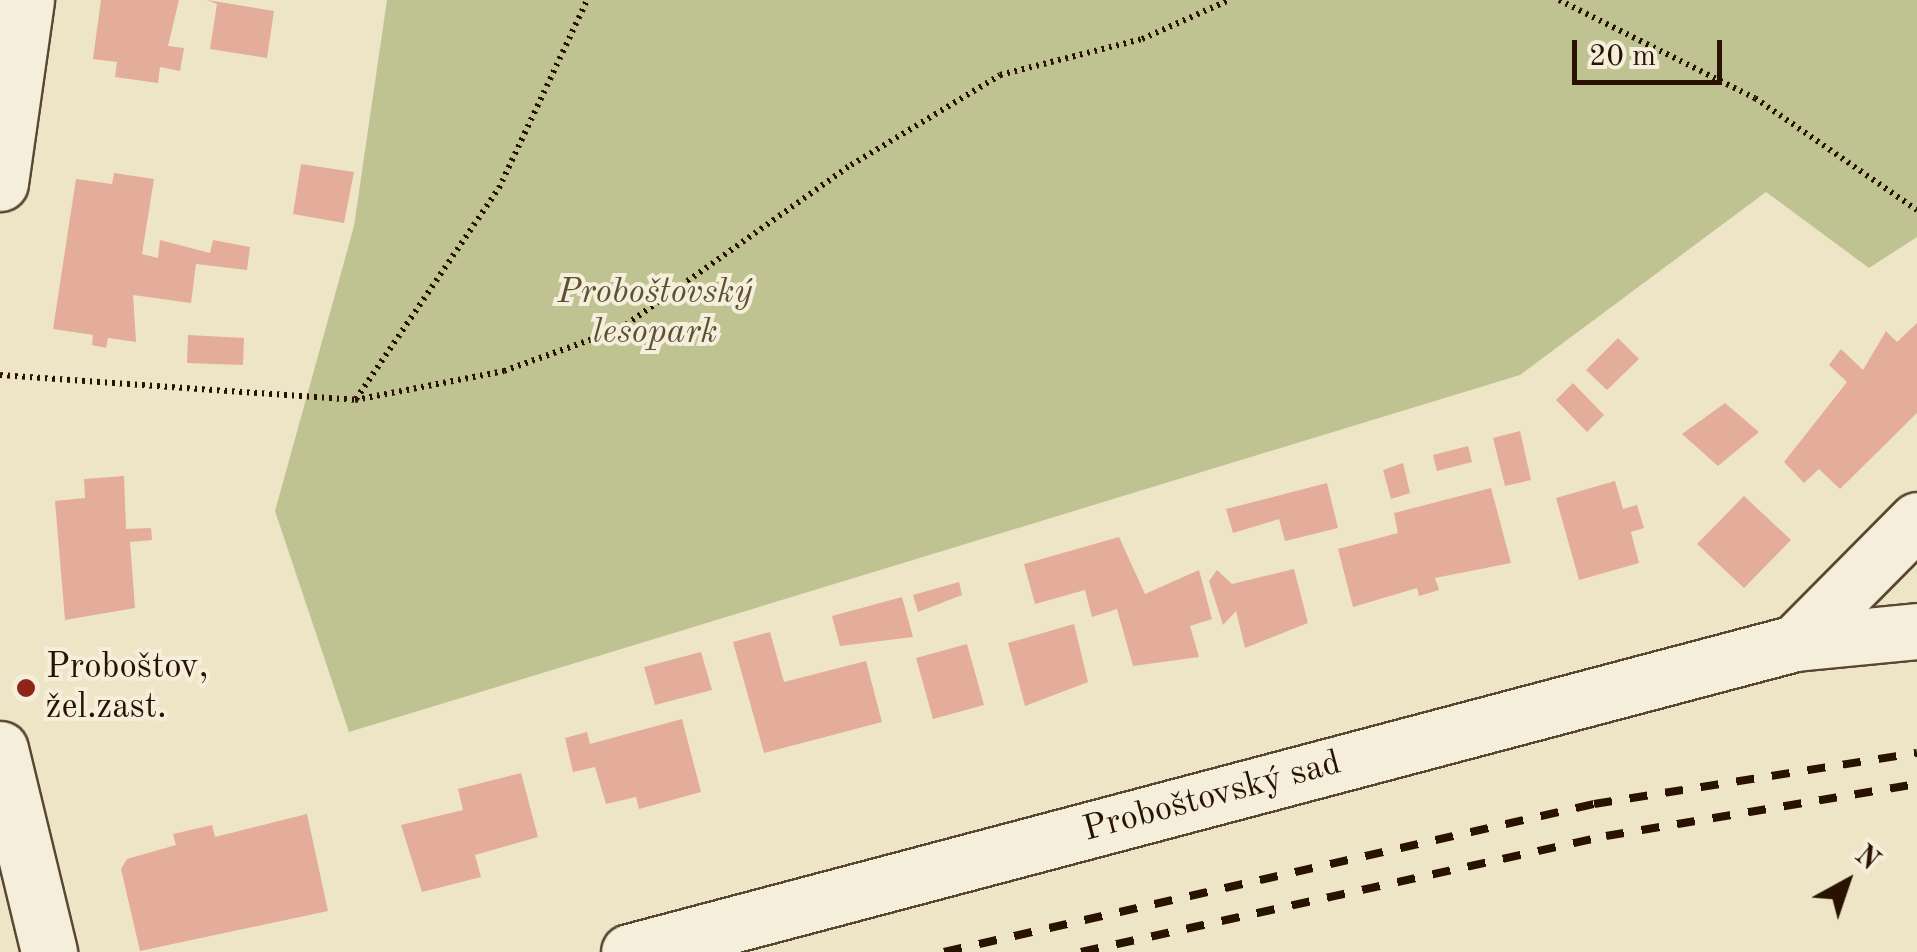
<!DOCTYPE html>
<meta charset="utf-8">
<style>
body{margin:0}
#map{position:relative;width:1917px;height:952px;overflow:hidden;background:#eee5c7;font-family:"Old Standard TT",serif}
div>[style]{position:absolute}
.green>*{inset:0;background:#bfc392}
.building>*{inset:0;background:#e3ad9a}
.path>*{height:6px;margin-top:-3px;transform-origin:0;background:repeating-linear-gradient(90deg,#291200 0 2.5px,transparent 0 7.5px)}
.roads{filter:drop-shadow(2px 0 #5a4732) drop-shadow(-2px 0 #5a4732) drop-shadow(0 2px #5a4732) drop-shadow(0 -2px #5a4732)}
.street>*{height:55px;margin:-27.5px;padding:0 27.5px;transform-origin:27.5px;border-radius:27.5px;background:#f4eedb}
.rail>*{height:8px;margin-top:-4px;transform-origin:0;background:repeating-linear-gradient(90deg,#291200 0 18px,transparent 0 36px)}
.dots>*{width:28px;height:28px;translate:-50% -50%;box-sizing:border-box;border:5px solid #f4eedb;border-radius:50%}
span{translate:-50% -50%;white-space:nowrap;text-align:center;line-height:1.15;-webkit-text-stroke:8px #f4eedb;paint-order:stroke}
.park-label{font-size:35px;color:#5e5033;font-style:italic}
.poi-label{font-size:35px;color:#291200}
.left{translate:0 -50%;text-align:left}
.street-label{font-size:35px;color:#291200}
.north{position:absolute;left:1797px;top:832px;width:100px;height:100px;-webkit-text-stroke:8px #f4eedb;paint-order:stroke;rotate:40deg;font-size:28px;font-weight:700;line-height:40px;text-align:center;color:#291200}
.north::after{content:'';display:block;margin:auto;width:35px;height:45px;background:#291200;clip-path:polygon(50% 0,100% 100%,50% 72%,0 100%)}
.scale{position:absolute;left:1572px;top:40px;width:150px;height:45px;box-sizing:border-box;border:5px solid #291200;border-top:0;padding-left:12px;font-size:30px;line-height:35px;white-space:nowrap;color:#291200;-webkit-text-stroke:8px #f4eedb;paint-order:stroke}
</style>
<div id="map">
<div class="green">
<i style="clip-path:polygon(387px 0,1917px 0,1917px 237px,1869px 268px,1766px 192px,1520px 375px,349px 732px,275px 511px,354px 226px)"></i>
</div>
<div class="building">
<i style="clip-path:polygon(101px 0,179px 0,168px 46px,184px 48px,180px 71px,160px 67px,158px 83px,115px 77px,117px 62px,93px 59px)"></i>
<i style="clip-path:polygon(207px 0,274px 11px,267px 58px,210px 49px,217px 4px)"></i>
<i style="clip-path:polygon(301px 164px,354px 172px,344px 223px,293px 214px)"></i>
<i style="clip-path:polygon(114px 173px,154px 179px,142px 254px,158px 258px,160px 240px,210px 253px,213px 240px,250px 247px,247px 270px,196px 264px,191px 303px,133px 295px,136px 342px,108px 338px,106px 348px,92px 345px,93px 335px,53px 329px,76px 179px,112px 184px)"></i>
<i style="clip-path:polygon(1917px 323px,1917px 413px,1840px 489px,1819px 469px,1804px 483px,1784px 462px,1847px 382px,1829px 365px,1841px 349px,1863px 370px,1886px 331px,1897px 342px)"></i>
<i style="clip-path:polygon(188px 335px,244px 338px,243px 365px,187px 363px)"></i>
<i style="clip-path:polygon(1618px 338px,1639px 359px,1607px 390px,1586px 370px)"></i>
<i style="clip-path:polygon(1573px 383px,1604px 415px,1587px 432px,1556px 400px)"></i>
<i style="clip-path:polygon(1725px 403px,1759px 432px,1718px 466px,1682px 434px)"></i>
<i style="clip-path:polygon(1520px 431px,1531px 480px,1505px 486px,1493px 438px)"></i>
<i style="clip-path:polygon(1468px 446px,1472px 462px,1437px 471px,1433px 455px)"></i>
<i style="clip-path:polygon(1403px 463px,1410px 493px,1391px 499px,1383px 470px)"></i>
<i style="clip-path:polygon(124px 476px,126px 529px,151px 528px,152px 540px,130px 542px,135px 608px,65px 620px,55px 501px,85px 498px,84px 479px)"></i>
<i style="clip-path:polygon(1615px 481px,1623px 509px,1637px 505px,1644px 528px,1631px 532px,1639px 563px,1579px 580px,1556px 498px)"></i>
<i style="clip-path:polygon(1327px 483px,1338px 528px,1285px 541px,1279px 519px,1233px 533px,1226px 509px)"></i>
<i style="clip-path:polygon(1491px 488px,1511px 563px,1435px 578px,1439px 590px,1419px 596px,1417px 588px,1353px 607px,1338px 549px,1398px 533px,1394px 513px)"></i>
<i style="clip-path:polygon(1744px 496px,1791px 540px,1744px 588px,1697px 544px)"></i>
<i style="clip-path:polygon(1119px 537px,1145px 594px,1199px 570px,1212px 619px,1190px 626px,1199px 657px,1133px 666px,1117px 609px,1092px 617px,1085px 590px,1035px 604px,1024px 564px)"></i>
<i style="clip-path:polygon(1294px 569px,1308px 623px,1245px 648px,1236px 611px,1223px 625px,1209px 581px,1217px 570px,1232px 584px)"></i>
<i style="clip-path:polygon(959px 582px,962px 595px,918px 612px,913px 595px)"></i>
<i style="clip-path:polygon(902px 597px,913px 637px,840px 646px,832px 616px)"></i>
<i style="clip-path:polygon(1074px 624px,1088px 682px,1025px 706px,1008px 643px)"></i>
<i style="clip-path:polygon(770px 632px,784px 682px,866px 661px,882px 722px,764px 753px,733px 642px)"></i>
<i style="clip-path:polygon(967px 644px,984px 705px,933px 719px,916px 658px)"></i>
<i style="clip-path:polygon(701px 652px,712px 690px,655px 705px,644px 667px)"></i>
<i style="clip-path:polygon(682px 719px,701px 792px,639px 809px,636px 797px,606px 804px,595px 767px,573px 772px,565px 738px,587px 732px,590px 744px)"></i>
<i style="clip-path:polygon(521px 773px,538px 837px,475px 855px,481px 877px,422px 892px,401px 825px,463px 810px,458px 789px)"></i>
<i style="clip-path:polygon(307px 814px,328px 911px,140px 951px,121px 869px,127px 859px,176px 845px,173px 834px,212px 825px,215px 837px)"></i>
</div>
<div class="path">
<i style="left:1559px;top:0;width:219px;rotate:26.6deg"></i>
<i style="left:1755px;top:98px;width:197px;rotate:34.7deg"></i>
<i style="left:0;top:375px;width:356px;rotate:4deg"></i>
<i style="left:355px;top:400px;width:152px;rotate:-11deg"></i>
<i style="left:504px;top:371px;width:123px;rotate:-19.9deg"></i>
<i style="left:620px;top:329px;width:283px;rotate:-35.4deg"></i>
<i style="left:851px;top:165px;width:174px;rotate:-31.1deg"></i>
<i style="left:1000px;top:75px;width:146px;rotate:-14.2deg"></i>
<i style="left:1142px;top:39px;width:95px;rotate:-24.1deg"></i>
<i style="left:356px;top:399px;width:255px;rotate:-55.9deg"></i>
<i style="left:499px;top:188px;width:208px;rotate:-64.9deg"></i>
</div>
<div class="roads">
<div class="street">
<i style="left:0;top:183px;width:185px;rotate:-81.9deg"></i>
<i style="left:1795px;top:643px;width:173px;rotate:-45.2deg"></i>
<i style="left:0;top:749px;width:209px;rotate:76.4deg"></i>
<i style="left:629px;top:952px;width:1206px;rotate:-14.84deg"></i>
<i style="left:1795px;top:643px;width:123px;rotate:-5.6deg"></i>
</div>
</div>
<div class="rail">
<i style="left:944px;top:952px;width:667px;rotate:-12.83deg"></i>
<i style="left:1594px;top:804px;width:327px;rotate:-9deg"></i>
<i style="left:1081px;top:952px;width:538px;rotate:-12.46deg"></i>
<i style="left:1606px;top:836px;width:315px;rotate:-9.5deg"></i>
</div>
<div class="dots">
<i style="left:26px;top:688px;background:#8f2418"></i>
</div>
<div class="park-label">
<span style="left:655px;top:313px">Proboštovský<br>lesopark</span>
</div>
<div class="poi-label">
<span class="left" style="left:46px;top:688px">Proboštov,<br>žel.zast.</span>
</div>
<div class="street-label">
<span style="left:1212px;top:797px;rotate:-15deg">Proboštovský sad</span>
</div>
<div class="north">N</div>
<div class="scale">20 m</div>
</div>
